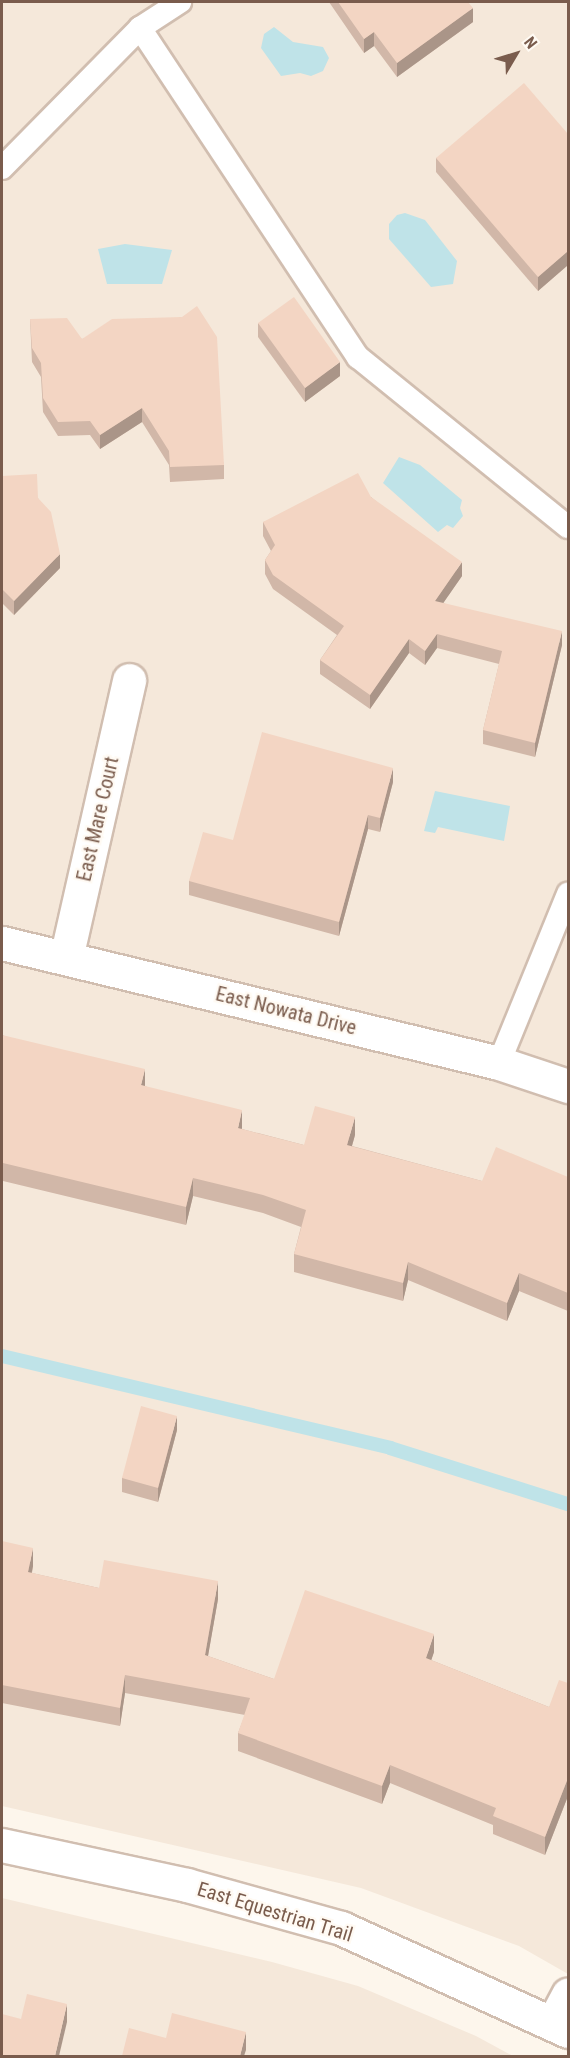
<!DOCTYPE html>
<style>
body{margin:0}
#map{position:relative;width:570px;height:2058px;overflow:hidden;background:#fdf6ec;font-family:"Roboto Condensed",sans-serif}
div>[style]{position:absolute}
.residential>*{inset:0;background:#f5e8da}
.water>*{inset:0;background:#bfe3e8}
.stream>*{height:14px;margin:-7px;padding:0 7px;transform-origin:7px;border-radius:7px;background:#bfe3e8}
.roads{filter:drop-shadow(2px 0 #d1beb0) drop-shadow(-2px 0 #d1beb0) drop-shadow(0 2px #d1beb0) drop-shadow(0 -2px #d1beb0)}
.lane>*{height:22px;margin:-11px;padding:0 11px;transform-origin:11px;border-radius:11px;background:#fff}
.street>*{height:33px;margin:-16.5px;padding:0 16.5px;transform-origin:16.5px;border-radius:16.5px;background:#fff}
.secondary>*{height:33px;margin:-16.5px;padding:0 16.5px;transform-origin:16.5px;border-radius:16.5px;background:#fff}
.wall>*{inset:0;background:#d1b7a8}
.shaded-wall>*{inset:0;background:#aa9588}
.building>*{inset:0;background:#f3d5c3}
span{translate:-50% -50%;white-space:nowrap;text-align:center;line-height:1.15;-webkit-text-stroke:4.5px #fffaf3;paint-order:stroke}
.street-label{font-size:20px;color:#7a5c4d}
.frame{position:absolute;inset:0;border:3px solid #7a5c4d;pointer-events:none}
.north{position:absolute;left:486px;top:24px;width:60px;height:60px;-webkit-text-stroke:4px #fffaf3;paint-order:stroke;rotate:52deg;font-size:16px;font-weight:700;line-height:24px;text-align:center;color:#7a5c4d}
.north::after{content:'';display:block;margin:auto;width:21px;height:27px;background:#7a5c4d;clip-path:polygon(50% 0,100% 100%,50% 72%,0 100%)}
</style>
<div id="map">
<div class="residential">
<i style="clip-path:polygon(2px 2px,568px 2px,568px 1974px,519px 1946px,361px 1888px,2px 1806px)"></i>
<i style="clip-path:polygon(2px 1898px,272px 1962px,358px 1986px,476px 2036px,513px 2056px,2px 2056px)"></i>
</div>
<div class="water">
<i style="clip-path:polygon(274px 27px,293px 42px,323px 47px,329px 58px,323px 71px,311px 76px,300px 73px,281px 76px,261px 48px,264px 34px)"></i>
<i style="clip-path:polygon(405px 213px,425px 220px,457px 261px,453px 284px,431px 287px,389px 239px,389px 224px,397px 215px)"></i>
<i style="clip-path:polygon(125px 244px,172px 250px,162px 284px,107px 284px,98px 249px)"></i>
<i style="clip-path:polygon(399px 457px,420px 465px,462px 500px,460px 508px,463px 516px,453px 528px,447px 525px,438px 532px,383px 483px)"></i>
<i style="clip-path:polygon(435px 791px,510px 806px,504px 841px,438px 827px,435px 833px,424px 831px)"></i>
</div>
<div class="stream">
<i style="left:2px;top:1356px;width:399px;rotate:13.3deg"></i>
<i style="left:390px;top:1448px;width:187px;rotate:17.5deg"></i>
</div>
<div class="roads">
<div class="lane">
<i style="left:140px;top:28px;width:395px;rotate:56.5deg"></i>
<i style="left:358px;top:357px;width:270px;rotate:39deg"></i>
<i style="left:2px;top:168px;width:197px;rotate:-45.4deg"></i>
<i style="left:140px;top:28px;width:48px;rotate:-33deg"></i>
<i style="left:499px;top:1063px;width:183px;rotate:-67.8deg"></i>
</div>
<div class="street">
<i style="left:2px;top:943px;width:511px;rotate:13.57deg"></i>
<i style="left:499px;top:1063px;width:73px;rotate:18.4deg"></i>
<i style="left:66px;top:958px;width:285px;rotate:-77.2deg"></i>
<i style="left:554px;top:2021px;width:30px;rotate:-62deg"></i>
</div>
<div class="secondary">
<i style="left:2px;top:1845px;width:189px;rotate:12.2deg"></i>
<i style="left:187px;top:1885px;width:160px;rotate:15.6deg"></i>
<i style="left:341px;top:1928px;width:249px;rotate:24.4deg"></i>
</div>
</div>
<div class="wall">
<i style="clip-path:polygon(329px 2px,468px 2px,473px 22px,397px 77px,374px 46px,364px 53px)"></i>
<i style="clip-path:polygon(568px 134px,568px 265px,538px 291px,436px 172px,436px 158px)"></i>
<i style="clip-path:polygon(182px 317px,224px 465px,224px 479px,170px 482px,169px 465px,142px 422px,100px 449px,90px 435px,58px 436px,43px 412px,41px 377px,32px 362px,30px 319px,82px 339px)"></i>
<i style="clip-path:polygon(258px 323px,340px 376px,305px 402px,258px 337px)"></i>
<i style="clip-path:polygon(2px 476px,38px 498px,60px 568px,14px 615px,2px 603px)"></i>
<i style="clip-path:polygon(371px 497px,462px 576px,443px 603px,562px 645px,535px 757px,483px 744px,483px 730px,499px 664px,437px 648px,425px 665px,409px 653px,370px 709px,320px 674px,320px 660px,337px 635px,273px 589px,265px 574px,265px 560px,271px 551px,263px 536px,263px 522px)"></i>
<i style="clip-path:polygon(393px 782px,380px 832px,368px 829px,339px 936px,189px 895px,189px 881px)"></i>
<i style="clip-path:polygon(2px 1035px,145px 1086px,242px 1129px,304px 1145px,355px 1135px,352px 1146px,482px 1181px,568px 1177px,568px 1311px,519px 1291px,507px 1321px,408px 1280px,403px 1301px,294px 1272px,294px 1254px,301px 1227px,263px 1213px,193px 1196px,186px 1225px,3px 1181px,2px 1188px)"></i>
<i style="clip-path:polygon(177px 1430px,158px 1502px,122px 1492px,122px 1478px)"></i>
<i style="clip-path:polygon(2px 1541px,33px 1566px,32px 1573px,99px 1588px,218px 1599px,208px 1656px,274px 1679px,434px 1652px,431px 1660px,549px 1707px,568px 1683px,568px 1796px,545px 1855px,493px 1834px,493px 1825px,390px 1783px,382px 1804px,238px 1751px,238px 1733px,245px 1715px,125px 1693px,120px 1726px,2px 1703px)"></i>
</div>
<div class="shaded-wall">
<i style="clip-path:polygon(473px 8px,473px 22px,397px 77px,397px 63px)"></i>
<i style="clip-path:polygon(374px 32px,374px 46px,364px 53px,364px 39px)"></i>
<i style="clip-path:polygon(568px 251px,568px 265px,538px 291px,538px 277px)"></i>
<i style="clip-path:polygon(340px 362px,340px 376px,305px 402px,305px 388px)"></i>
<i style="clip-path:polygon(142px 408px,142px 422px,100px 449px,100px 435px)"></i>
<i style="clip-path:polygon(60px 554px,60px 568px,14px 615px,14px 601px)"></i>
<i style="clip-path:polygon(462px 562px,462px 576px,435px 615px,435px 601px)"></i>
<i style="clip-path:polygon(562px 631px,562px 645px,535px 757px,535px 743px)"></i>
<i style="clip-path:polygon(437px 634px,437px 648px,425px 665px,425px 651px)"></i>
<i style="clip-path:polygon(409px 639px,409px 653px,370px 709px,370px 695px)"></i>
<i style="clip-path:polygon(393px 768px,393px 782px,380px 832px,380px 818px)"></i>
<i style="clip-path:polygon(368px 815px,368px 829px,339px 936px,339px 922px)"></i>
<i style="clip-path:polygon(145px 1069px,145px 1087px,141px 1085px)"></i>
<i style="clip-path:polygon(242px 1110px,242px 1128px,238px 1146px,238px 1128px)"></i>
<i style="clip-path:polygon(355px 1117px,355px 1135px,347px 1163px,347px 1145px)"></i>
<i style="clip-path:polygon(3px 1163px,3px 1181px,2px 1188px,2px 1170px)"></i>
<i style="clip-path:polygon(193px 1178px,193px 1196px,186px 1225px,186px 1207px)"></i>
<i style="clip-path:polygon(408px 1262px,408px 1280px,403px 1301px,403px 1283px)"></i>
<i style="clip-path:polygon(519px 1273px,519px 1291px,507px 1321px,507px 1303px)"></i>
<i style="clip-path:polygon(177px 1416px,177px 1430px,158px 1502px,158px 1488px)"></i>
<i style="clip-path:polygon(33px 1548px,33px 1566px,28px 1590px,28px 1572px)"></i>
<i style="clip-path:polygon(218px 1581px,218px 1599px,205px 1673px,205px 1655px)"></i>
<i style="clip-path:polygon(434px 1634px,434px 1652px,426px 1676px,426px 1658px)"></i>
<i style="clip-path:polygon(125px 1675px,125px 1693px,120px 1726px,120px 1708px)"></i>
<i style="clip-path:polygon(390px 1765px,390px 1783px,382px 1804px,382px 1786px)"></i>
<i style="clip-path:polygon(568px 1778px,568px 1796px,545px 1855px,545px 1837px)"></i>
<i style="clip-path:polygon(67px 2004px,67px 2022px,59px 2056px,55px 2056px)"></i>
<i style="clip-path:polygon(246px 2032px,246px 2050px,244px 2056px,240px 2056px)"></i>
</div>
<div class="building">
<i style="clip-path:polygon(338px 2px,468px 2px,473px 8px,397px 63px,374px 32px,364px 39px)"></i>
<i style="clip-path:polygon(524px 83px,568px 134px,568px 251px,538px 277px,436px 158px)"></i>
<i style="clip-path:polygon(294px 297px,340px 362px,305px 388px,258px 323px)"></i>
<i style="clip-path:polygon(197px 306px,217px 337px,224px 465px,170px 467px,169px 451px,142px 408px,100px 435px,90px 421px,58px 422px,43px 398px,41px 363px,32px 348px,30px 319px,67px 318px,82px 339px,112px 319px,182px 317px)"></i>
<i style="clip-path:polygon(358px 473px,371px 497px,462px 562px,435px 601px,562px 631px,535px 743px,483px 730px,502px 651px,437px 634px,425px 651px,409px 639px,370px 695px,320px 660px,344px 626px,273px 575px,265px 560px,275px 545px,263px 522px)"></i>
<i style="clip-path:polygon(37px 474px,38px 498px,51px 512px,60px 554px,14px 601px,2px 589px,2px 476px)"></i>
<i style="clip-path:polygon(262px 732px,393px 768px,380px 818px,368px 815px,339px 922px,189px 881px,203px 832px,233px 840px)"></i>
<i style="clip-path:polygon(2px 1035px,145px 1069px,141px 1085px,242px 1110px,238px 1128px,304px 1145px,315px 1106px,355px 1117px,347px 1145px,482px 1181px,496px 1147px,568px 1177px,568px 1293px,519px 1273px,507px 1303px,408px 1262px,403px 1283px,294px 1254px,306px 1210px,263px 1195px,193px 1178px,186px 1207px,3px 1163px,2px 1170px)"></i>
<i style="clip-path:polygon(141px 1406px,177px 1416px,158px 1488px,122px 1478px)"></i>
<i style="clip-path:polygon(2px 1541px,33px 1548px,28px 1572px,99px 1588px,104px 1560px,218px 1581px,205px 1655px,274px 1679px,305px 1590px,434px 1634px,426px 1658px,549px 1707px,559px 1680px,568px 1683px,568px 1778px,545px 1837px,493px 1816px,496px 1808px,390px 1765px,382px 1786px,238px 1733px,250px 1698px,125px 1675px,120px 1708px,2px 1685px)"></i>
<i style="clip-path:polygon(27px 1994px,67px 2004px,55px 2056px,2px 2056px,2px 2014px,21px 2019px)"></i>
<i style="clip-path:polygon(172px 2013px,246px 2032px,240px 2056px,122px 2056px,129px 2028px,166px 2038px)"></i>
</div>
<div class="street-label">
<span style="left:98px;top:819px;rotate:-77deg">East Mare Court</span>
<span style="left:286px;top:1011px;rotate:14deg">East Nowata Drive</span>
<span style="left:275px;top:1912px;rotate:17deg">East Equestrian Trail</span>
</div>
<div class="frame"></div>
<div class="north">N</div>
</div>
